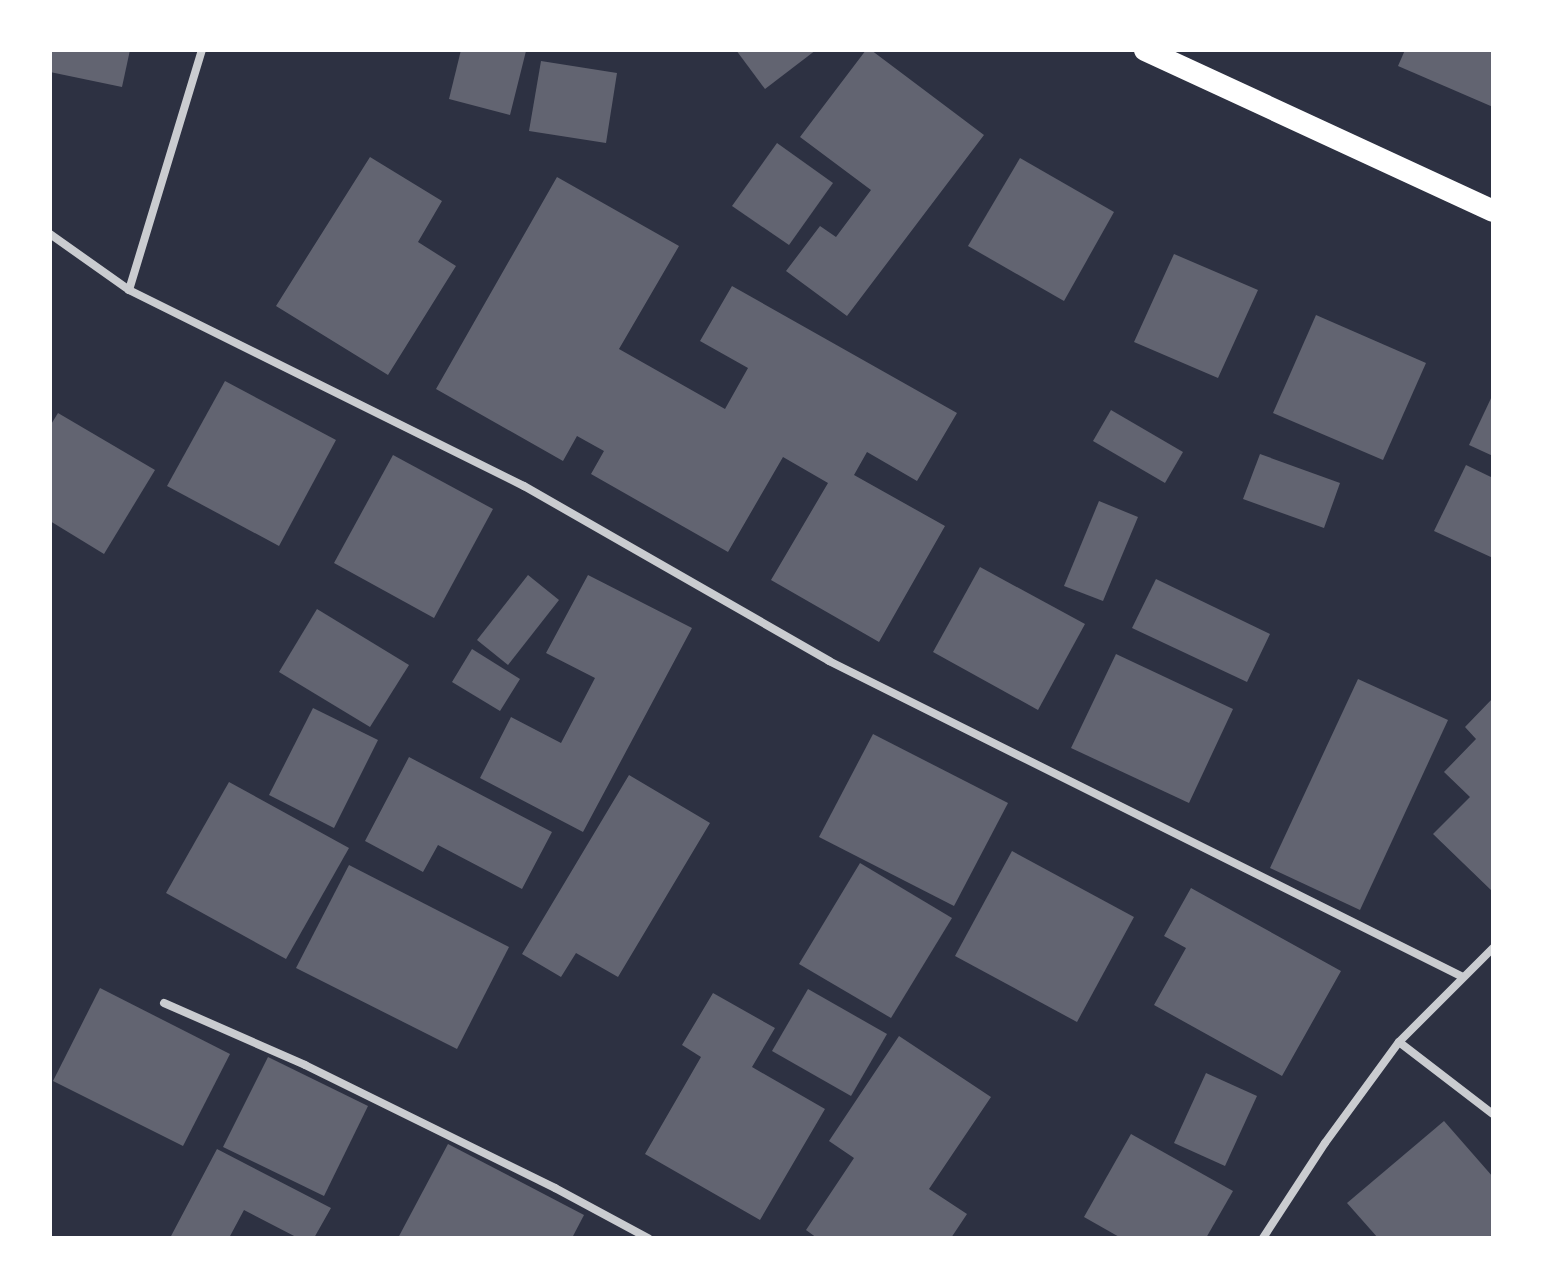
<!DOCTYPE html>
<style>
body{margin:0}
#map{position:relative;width:1543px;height:1288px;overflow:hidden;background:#2d3142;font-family:Overpass,sans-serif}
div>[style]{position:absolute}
.building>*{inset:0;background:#626471}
.minor>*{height:8px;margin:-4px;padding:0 4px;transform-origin:4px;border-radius:4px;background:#caccd0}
.trunk>*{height:22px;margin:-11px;padding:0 11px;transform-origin:11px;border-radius:11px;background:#fff}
span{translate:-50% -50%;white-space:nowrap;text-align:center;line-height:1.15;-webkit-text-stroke:7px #fff;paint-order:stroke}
.frame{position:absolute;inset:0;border:52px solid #fff;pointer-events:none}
</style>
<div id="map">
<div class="building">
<i style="clip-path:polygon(50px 50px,130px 50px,122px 87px,50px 72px)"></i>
<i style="clip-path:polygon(461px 50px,526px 51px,510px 115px,449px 99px)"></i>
<i style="clip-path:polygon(736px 50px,816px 50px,765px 89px)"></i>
<i style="clip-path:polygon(866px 50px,871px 50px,984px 135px,847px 316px,786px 271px,820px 226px,836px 237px,871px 190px,800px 137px)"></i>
<i style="clip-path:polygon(1405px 50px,1493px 50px,1493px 107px,1398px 66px)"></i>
<i style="clip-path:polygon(541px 61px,617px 73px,606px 143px,529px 131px)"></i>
<i style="clip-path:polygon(777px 143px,833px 183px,789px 245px,732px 206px)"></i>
<i style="clip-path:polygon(370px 157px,442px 201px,418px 242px,456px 266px,388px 375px,276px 306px)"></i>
<i style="clip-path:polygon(1020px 158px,1114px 212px,1064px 301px,968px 246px)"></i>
<i style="clip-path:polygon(557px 177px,679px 246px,619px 349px,725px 409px,748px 368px,700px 341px,732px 286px,957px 413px,917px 481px,867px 452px,854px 475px,945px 526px,879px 642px,771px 580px,828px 483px,783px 457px,728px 552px,591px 474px,604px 451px,577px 436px,563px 461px,436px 389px)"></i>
<i style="clip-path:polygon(1174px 254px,1258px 290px,1218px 378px,1134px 342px)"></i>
<i style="clip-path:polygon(1316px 315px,1426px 363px,1383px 460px,1273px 413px)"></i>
<i style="clip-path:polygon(225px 381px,336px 440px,279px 546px,167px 486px)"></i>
<i style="clip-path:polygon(1493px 394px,1493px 456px,1469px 445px)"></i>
<i style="clip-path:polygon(1111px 410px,1183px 452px,1165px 483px,1093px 441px)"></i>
<i style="clip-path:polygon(58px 413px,155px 470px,104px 554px,50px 521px,50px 426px)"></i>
<i style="clip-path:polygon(1260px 454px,1340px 483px,1324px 528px,1243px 499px)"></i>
<i style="clip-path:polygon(393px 455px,493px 509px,434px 618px,334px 563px)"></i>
<i style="clip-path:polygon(1466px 465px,1493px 478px,1493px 558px,1434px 531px)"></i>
<i style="clip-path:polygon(1099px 501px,1138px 517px,1103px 601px,1064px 586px)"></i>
<i style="clip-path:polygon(980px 567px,1085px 624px,1038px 710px,933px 652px)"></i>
<i style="clip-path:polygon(528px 575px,559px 600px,508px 665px,477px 640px)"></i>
<i style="clip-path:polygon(588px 575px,692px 628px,583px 832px,480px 778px,511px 717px,561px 743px,595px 678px,546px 653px)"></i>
<i style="clip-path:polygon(1156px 579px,1270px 634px,1247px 682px,1132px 628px)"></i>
<i style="clip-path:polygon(317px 609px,409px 665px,370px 727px,279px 672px)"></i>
<i style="clip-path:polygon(472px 649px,520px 679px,500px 711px,452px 682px)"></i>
<i style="clip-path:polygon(1116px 654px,1233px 709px,1189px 803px,1071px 748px)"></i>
<i style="clip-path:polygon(1358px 679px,1448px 720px,1360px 910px,1270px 868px)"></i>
<i style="clip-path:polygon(1493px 698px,1493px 892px,1433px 834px,1470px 797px,1444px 772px,1476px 739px,1465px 727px)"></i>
<i style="clip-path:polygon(313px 708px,378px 740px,334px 828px,269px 795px)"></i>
<i style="clip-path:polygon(873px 734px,1008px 803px,954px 906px,819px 837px)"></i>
<i style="clip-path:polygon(409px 757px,552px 832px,522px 889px,438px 845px,423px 872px,365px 841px)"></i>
<i style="clip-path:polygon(629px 775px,710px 823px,618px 977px,576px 953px,561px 977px,522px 954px)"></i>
<i style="clip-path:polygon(229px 782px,349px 848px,286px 959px,166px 893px)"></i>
<i style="clip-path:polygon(1012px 851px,1134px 917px,1077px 1022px,955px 956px)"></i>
<i style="clip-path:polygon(860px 863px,952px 918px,891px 1018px,799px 964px)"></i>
<i style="clip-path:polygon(349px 865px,509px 947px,457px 1049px,296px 968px)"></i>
<i style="clip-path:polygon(1191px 888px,1341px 971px,1282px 1076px,1154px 1005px,1186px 948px,1164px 936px)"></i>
<i style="clip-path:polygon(100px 988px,230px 1054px,183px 1146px,53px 1081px)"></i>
<i style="clip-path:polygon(808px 989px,887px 1034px,851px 1096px,772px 1051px)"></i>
<i style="clip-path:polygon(713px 993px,775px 1028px,752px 1067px,825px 1109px,760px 1220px,645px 1154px,701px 1057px,682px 1045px)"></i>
<i style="clip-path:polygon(899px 1036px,991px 1097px,929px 1189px,967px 1214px,951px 1238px,817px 1238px,806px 1230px,854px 1158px,829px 1141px)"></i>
<i style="clip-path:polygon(268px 1057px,368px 1106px,324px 1196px,223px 1147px)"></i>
<i style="clip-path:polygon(1206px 1073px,1257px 1096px,1225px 1166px,1174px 1143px)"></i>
<i style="clip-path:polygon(1444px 1121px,1493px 1177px,1493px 1234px,1488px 1238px,1378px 1238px,1347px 1203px)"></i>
<i style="clip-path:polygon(1131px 1134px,1233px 1191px,1206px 1238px,1121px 1238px,1084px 1217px)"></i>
<i style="clip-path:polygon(448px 1144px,584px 1215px,572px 1238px,398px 1238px)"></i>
<i style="clip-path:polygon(217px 1149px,331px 1208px,314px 1238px,298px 1238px,244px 1210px,229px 1238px,170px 1238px)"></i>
</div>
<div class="minor">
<i style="left:50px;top:234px;width:97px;rotate:35.3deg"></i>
<i style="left:129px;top:290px;width:441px;rotate:26.4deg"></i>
<i style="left:524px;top:486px;width:352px;rotate:29.8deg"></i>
<i style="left:829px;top:661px;width:708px;rotate:26.49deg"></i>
<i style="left:129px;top:290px;width:251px;rotate:-73.1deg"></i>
<i style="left:164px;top:1003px;width:154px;rotate:23.7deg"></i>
<i style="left:305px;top:1065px;width:279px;rotate:26.2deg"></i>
<i style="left:555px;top:1188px;width:106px;rotate:28.3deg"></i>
<i style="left:1399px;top:1042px;width:118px;rotate:37.5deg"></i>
<i style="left:1263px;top:1238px;width:113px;rotate:-56.9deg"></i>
<i style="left:1325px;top:1143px;width:125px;rotate:-53.8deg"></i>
<i style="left:1399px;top:1042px;width:133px;rotate:-45deg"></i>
</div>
<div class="trunk">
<i style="left:1145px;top:50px;width:383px;rotate:24.8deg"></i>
</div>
<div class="frame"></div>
</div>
